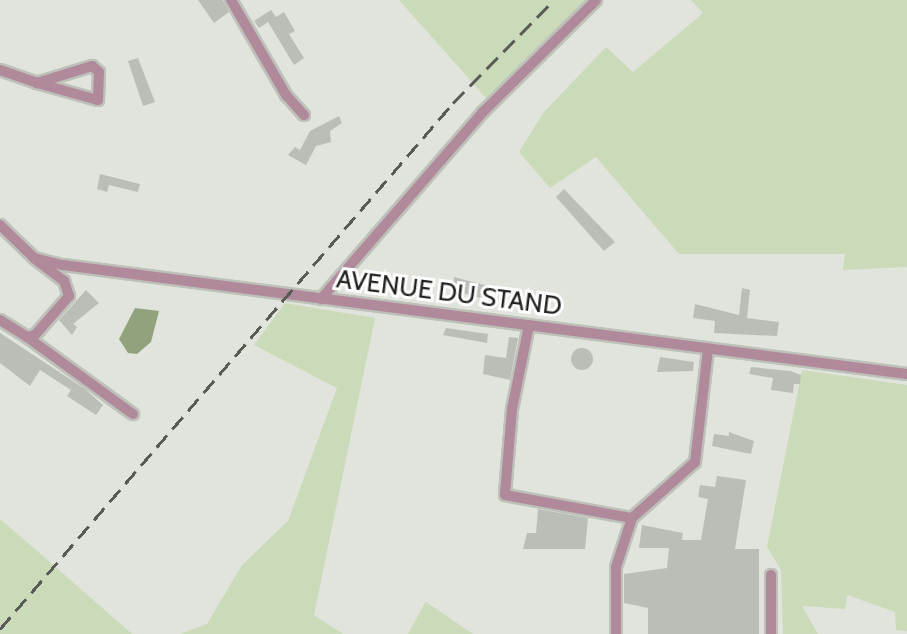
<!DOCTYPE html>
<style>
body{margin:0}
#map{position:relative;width:907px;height:634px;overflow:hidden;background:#e0e4dc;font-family:Cabin,sans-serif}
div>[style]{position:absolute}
.green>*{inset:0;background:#cbdab9}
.water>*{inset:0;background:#91a27d}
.building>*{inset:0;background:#bbbeb7}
.round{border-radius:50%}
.roads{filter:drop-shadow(2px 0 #bec1ba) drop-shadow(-2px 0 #bec1ba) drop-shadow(0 2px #bec1ba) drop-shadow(0 -2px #bec1ba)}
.minor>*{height:10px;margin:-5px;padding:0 5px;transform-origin:5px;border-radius:5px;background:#b0899a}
.rail>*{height:3px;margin-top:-1.5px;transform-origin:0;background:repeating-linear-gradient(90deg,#595b56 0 16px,transparent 0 24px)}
span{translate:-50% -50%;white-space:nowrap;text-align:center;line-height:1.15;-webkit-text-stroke:6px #fff;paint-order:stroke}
.street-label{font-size:26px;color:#21221f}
</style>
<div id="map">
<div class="green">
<i style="clip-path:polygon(399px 0,589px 0,486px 98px)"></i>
<i style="clip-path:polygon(691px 0,907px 0,907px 267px,843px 270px,845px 254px,679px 254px,596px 157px,550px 188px,519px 152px,543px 113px,606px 47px,633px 72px,703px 13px)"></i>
<i style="clip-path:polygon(285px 303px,375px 318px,314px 615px,343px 634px,180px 634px,207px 624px,242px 565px,288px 521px,337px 388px,254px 345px)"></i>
<i style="clip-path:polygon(802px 370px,907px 385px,907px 631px,896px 630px,895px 612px,847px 595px,845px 609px,802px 606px,818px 634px,783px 634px,781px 570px,767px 547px)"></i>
<i style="clip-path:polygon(0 519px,43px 556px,132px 634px,0 634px)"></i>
<i style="clip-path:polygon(426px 601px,426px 602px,473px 634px,408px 634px)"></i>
</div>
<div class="water">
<i style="clip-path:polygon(135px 308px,159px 311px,151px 342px,137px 354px,128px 353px,119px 339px)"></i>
</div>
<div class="building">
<i style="clip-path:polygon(198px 0,223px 0,229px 12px,214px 23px)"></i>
<i style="clip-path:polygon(271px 10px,276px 17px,284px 12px,295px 31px,289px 34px,304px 58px,294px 65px,268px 22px,259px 28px,254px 21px)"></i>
<i style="clip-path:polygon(138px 58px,155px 102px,143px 106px,128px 61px)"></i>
<i style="clip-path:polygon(339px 116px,342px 123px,330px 131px,331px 142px,316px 146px,306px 165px,288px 155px,295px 147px,300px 150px,310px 131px)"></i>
<i style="clip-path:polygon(100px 174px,140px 184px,138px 192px,109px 185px,107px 192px,97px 189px)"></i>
<i style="clip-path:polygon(564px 189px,615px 242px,604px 251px,556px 197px)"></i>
<i style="clip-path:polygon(454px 277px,488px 286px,485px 299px,454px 291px)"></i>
<i style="clip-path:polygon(742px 288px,750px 290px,747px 318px,779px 322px,777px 336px,714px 333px,715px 321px,693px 318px,695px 304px,739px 315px)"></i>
<i style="clip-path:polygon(86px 290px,99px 303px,73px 324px,77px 327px,72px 335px,59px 320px)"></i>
<i style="clip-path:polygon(446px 328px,488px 334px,487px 343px,443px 335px)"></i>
<i style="clip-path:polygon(0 333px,85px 389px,103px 405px,96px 415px,67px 396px,71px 390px,40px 370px,30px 386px,0 363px)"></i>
<i style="clip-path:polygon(509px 337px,518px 338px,510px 380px,483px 374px,485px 355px,506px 358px)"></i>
<i class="round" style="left:571px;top:348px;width:22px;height:22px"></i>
<i style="clip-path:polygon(660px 357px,694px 362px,693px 371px,657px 372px)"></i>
<i style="clip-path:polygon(751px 367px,790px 371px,801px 375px,800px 384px,794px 384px,793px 393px,771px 390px,773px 378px,749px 374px)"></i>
<i style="clip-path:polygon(729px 432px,754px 441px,751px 454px,712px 446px,714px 434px,729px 436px)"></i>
<i style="clip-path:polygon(717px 476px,746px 480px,735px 549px,759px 549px,759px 634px,648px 634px,648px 608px,624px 603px,624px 574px,667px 568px,669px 548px,639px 548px,642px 525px,683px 533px,682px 540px,701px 540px,708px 499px,698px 497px,700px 485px,715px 487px)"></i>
<i style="clip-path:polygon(538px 509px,588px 518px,585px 549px,523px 549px,527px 533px,536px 533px)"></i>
</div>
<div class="roads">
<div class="minor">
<i style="left:231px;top:0;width:110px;rotate:59.9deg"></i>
<i style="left:286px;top:95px;width:27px;rotate:48deg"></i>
<i style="left:0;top:70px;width:39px;rotate:19deg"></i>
<i style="left:37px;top:83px;width:63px;rotate:15.6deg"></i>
<i style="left:98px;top:100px;width:28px;rotate:-88deg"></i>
<i style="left:99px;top:72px;width:9px;rotate:-139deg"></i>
<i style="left:92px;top:66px;width:58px;rotate:162.8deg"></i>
<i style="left:0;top:225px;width:47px;rotate:44.1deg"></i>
<i style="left:34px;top:258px;width:30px;rotate:14deg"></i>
<i style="left:63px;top:265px;width:851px;rotate:7.36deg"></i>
<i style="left:321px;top:299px;width:247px;rotate:-49.1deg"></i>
<i style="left:483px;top:112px;width:159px;rotate:-44.7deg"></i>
<i style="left:0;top:320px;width:32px;rotate:32deg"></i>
<i style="left:27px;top:337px;width:8px;rotate:-14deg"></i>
<i style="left:35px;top:335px;width:52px;rotate:-48.9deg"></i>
<i style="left:69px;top:296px;width:16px;rotate:-108deg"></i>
<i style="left:64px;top:281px;width:36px;rotate:-143deg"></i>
<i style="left:529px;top:325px;width:86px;rotate:101.4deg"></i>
<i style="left:512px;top:409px;width:86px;rotate:94.7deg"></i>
<i style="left:505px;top:495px;width:129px;rotate:10.3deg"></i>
<i style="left:632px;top:518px;width:84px;rotate:-41.6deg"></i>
<i style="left:695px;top:462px;width:114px;rotate:-83.4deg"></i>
<i style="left:27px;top:337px;width:131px;rotate:36deg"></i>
<i style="left:616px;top:634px;width:67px;rotate:-90deg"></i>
<i style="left:616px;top:567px;width:52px;rotate:-71.9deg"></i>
<i style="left:771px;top:634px;width:59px;rotate:-90deg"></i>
</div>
</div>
<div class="rail">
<i style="left:0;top:629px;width:694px;rotate:-49.26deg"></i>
<i style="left:453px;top:103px;width:144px;rotate:-45.6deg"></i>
</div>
<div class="street-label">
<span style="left:449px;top:293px;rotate:7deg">AVENUE DU STAND</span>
</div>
</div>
